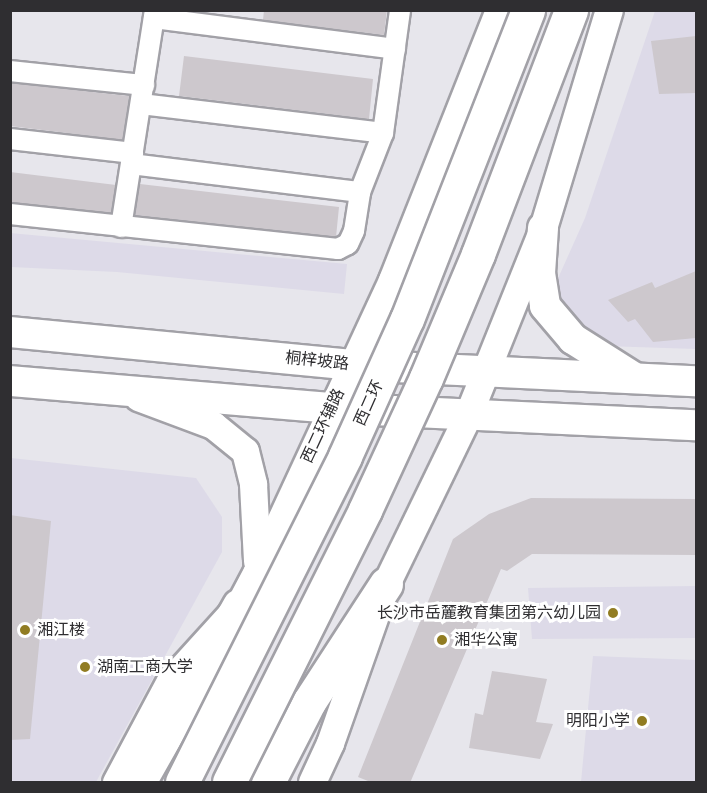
<!DOCTYPE html>
<meta charset="utf-8">
<style>
body{margin:0}
#map{position:relative;width:707px;height:793px;overflow:hidden;background:#e7e6ec;font-family:Raleway,"Noto Sans SC",sans-serif}
div>[style]{position:absolute}
.built>*{inset:0;background:#dddae8}
.building>*{inset:0;background:#cdc8cd}
.roads{filter:drop-shadow(2px 0 #a2a1a7) drop-shadow(-2px 0 #a2a1a7) drop-shadow(0 2px #a2a1a7) drop-shadow(0 -2px #a2a1a7)}
.street>*{height:20px;margin:-10px;padding:0 10px;transform-origin:10px;border-radius:10px;background:#fff}
.secondary>*{height:27px;margin:-13.5px;padding:0 13.5px;transform-origin:13.5px;border-radius:13.5px;background:#fff}
.primary>*{height:30px;margin:-15px;padding:0 15px;transform-origin:15px;border-radius:15px;background:#fff}
.highway>*{height:33px;margin:-16.5px;padding:0 16.5px;transform-origin:16.5px;border-radius:16.5px;background:#fff}
.bridges{filter:drop-shadow(2px 0 #a2a1a7) drop-shadow(-2px 0 #a2a1a7) drop-shadow(0 2px #a2a1a7) drop-shadow(0 -2px #a2a1a7)}
.highway-bridge>*{height:33px;margin:-16.5px;padding:0 16.5px;transform-origin:16.5px;border-radius:16.5px;background:#fff}
.dots>*{width:16px;height:16px;translate:-50% -50%;box-sizing:border-box;border:3px solid #fff;border-radius:50%}
span{translate:-50% -50%;white-space:nowrap;text-align:center;line-height:1.15;-webkit-text-stroke:6px #fff;paint-order:stroke}
.street-label{font-size:16px;color:#2f2e31}
.poi-label{font-size:16px;color:#2f2e31}
.right{translate:-100% -50%;text-align:right}
.left{translate:0 -50%;text-align:left}
.frame{position:absolute;inset:0;border:12px solid #2f2e31;pointer-events:none}
</style>
<div id="map">
<div class="built">
<i style="clip-path:polygon(655px 11px,696px 11px,696px 349px,574px 345px,538px 323px,585px 218px)"></i>
<i style="clip-path:polygon(10px 233px,347px 264px,344px 294px,117px 272px,11px 267px)"></i>
<i style="clip-path:polygon(11px 458px,196px 478px,222px 517px,222px 552px,96px 782px,11px 782px)"></i>
<i style="clip-path:polygon(696px 586px,696px 638px,532px 639px,528px 588px)"></i>
<i style="clip-path:polygon(593px 656px,696px 660px,696px 782px,581px 782px)"></i>
</div>
<div class="building">
<i style="clip-path:polygon(264px 10px,387px 10px,384px 35px,263px 20px)"></i>
<i style="clip-path:polygon(696px 36px,696px 93px,659px 94px,651px 41px)"></i>
<i style="clip-path:polygon(184px 56px,373px 79px,369px 119px,179px 96px)"></i>
<i style="clip-path:polygon(10px 83px,129px 96px,123px 140px,10px 126px)"></i>
<i style="clip-path:polygon(10px 172px,116px 185px,111px 213px,10px 202px)"></i>
<i style="clip-path:polygon(140px 184px,339px 207px,336px 237px,135px 215px)"></i>
<i style="clip-path:polygon(696px 271px,696px 338px,653px 342px,635px 319px,628px 322px,608px 300px,652px 282px,655px 288px)"></i>
<i style="clip-path:polygon(531px 498px,696px 499px,696px 555px,532px 554px,507px 571px,501px 569px,410px 783px,373px 783px,358px 777px,453px 539px,489px 514px)"></i>
<i style="clip-path:polygon(10px 515px,51px 521px,30px 739px,10px 740px)"></i>
<i style="clip-path:polygon(492px 671px,547px 679px,536px 722px,553px 724px,540px 759px,469px 748px,475px 713px,483px 715px)"></i>
</div>
<div class="roads">
<div class="street">
<i style="left:154px;top:18px;width:243px;rotate:7.3deg"></i>
<i style="left:10px;top:71px;width:135px;rotate:6deg"></i>
<i style="left:141px;top:104px;width:244px;rotate:6.8deg"></i>
<i style="left:10px;top:139px;width:124px;rotate:6.5deg"></i>
<i style="left:131px;top:164px;width:231px;rotate:7deg"></i>
<i style="left:10px;top:214px;width:330px;rotate:6.1deg"></i>
<i style="left:338px;top:249px;width:11px;rotate:-27deg"></i>
<i style="left:348px;top:244px;width:14px;rotate:-65deg"></i>
<i style="left:354px;top:231px;width:39px;rotate:-81deg"></i>
<i style="left:360px;top:192px;width:63px;rotate:-68.7deg"></i>
<i style="left:383px;top:133px;width:124px;rotate:-82.1deg"></i>
<i style="left:121px;top:227px;width:220px;rotate:-81.1deg"></i>
</div>
<div class="secondary">
<i style="left:138px;top:397px;width:80px;rotate:20.5deg"></i>
<i style="left:213px;top:425px;width:41px;rotate:39.1deg"></i>
<i style="left:245px;top:451px;width:34px;rotate:76deg"></i>
<i style="left:253px;top:484px;width:77px;rotate:87deg"></i>
<i style="left:116px;top:782px;width:115px;rotate:-61.9deg"></i>
<i style="left:170px;top:681px;width:103px;rotate:-47.8deg"></i>
<i style="left:239px;top:605px;width:38px;rotate:-62deg"></i>
<i style="left:257px;top:571px;width:321px;rotate:-65.1deg"></i>
<i style="left:392px;top:280px;width:290px;rotate:-68.4deg"></i>
<i style="left:312px;top:782px;width:43px;rotate:-65.2deg"></i>
<i style="left:330px;top:743px;width:169px;rotate:-70.6deg"></i>
<i style="left:386px;top:584px;width:188px;rotate:-64.1deg"></i>
<i style="left:468px;top:415px;width:201px;rotate:-68.1deg"></i>
<i style="left:543px;top:228px;width:228px;rotate:-73.2deg"></i>
</div>
<div class="primary">
<i style="left:543px;top:228px;width:45px;rotate:93.8deg"></i>
<i style="left:540px;top:273px;width:33px;rotate:81deg"></i>
<i style="left:545px;top:306px;width:43px;rotate:49.7deg"></i>
<i style="left:573px;top:339px;width:71px;rotate:32.3deg"></i>
<i style="left:10px;top:332px;width:344px;rotate:5.5deg"></i>
<i style="left:352px;top:365px;width:344px;rotate:2.7deg"></i>
<i style="left:10px;top:381px;width:321px;rotate:4.8deg"></i>
<i style="left:330px;top:408px;width:366px;rotate:2.7deg"></i>
</div>
<div class="highway">
<i style="left:139px;top:782px;width:203px;rotate:-60.5deg"></i>
<i style="left:268px;top:782px;width:90px;rotate:-62.9deg"></i>
<i style="left:309px;top:702px;width:141px;rotate:-56.9deg"></i>
</div>
</div>
<div class="bridges">
<div class="highway-bridge">
<i style="left:182px;top:782px;width:364px;rotate:-63.4deg"></i>
<i style="left:345px;top:456px;width:150px;rotate:-65.7deg"></i>
<i style="left:407px;top:319px;width:332px;rotate:-68.6deg"></i>
<i style="left:229px;top:782px;width:304px;rotate:-63.4deg"></i>
<i style="left:365px;top:510px;width:145px;rotate:-65.2deg"></i>
<i style="left:426px;top:378px;width:134px;rotate:-67.2deg"></i>
<i style="left:478px;top:254px;width:261px;rotate:-69.1deg"></i>
</div>
</div>
<div class="dots">
<i style="left:613px;top:613px;background:#917c22"></i>
<i style="left:25px;top:630px;background:#917c22"></i>
<i style="left:442px;top:640px;background:#917c22"></i>
<i style="left:85px;top:667px;background:#917c22"></i>
<i style="left:642px;top:721px;background:#917c22"></i>
</div>
<div class="street-label">
<span style="left:317px;top:361px;rotate:6deg">桐梓坡路</span>
<span style="left:369px;top:403px;rotate:-66deg">西二环</span>
<span style="left:323px;top:426px;rotate:-65deg">西二环辅路</span>
</div>
<div class="poi-label">
<span class="right" style="left:601px;top:613px">长沙市岳麓教育集团第六幼儿园</span>
<span class="left" style="left:37px;top:630px">湘江楼</span>
<span class="left" style="left:454px;top:640px">湘华公寓</span>
<span class="left" style="left:97px;top:667px">湖南工商大学</span>
<span class="right" style="left:630px;top:721px">明阳小学</span>
</div>
<div class="frame"></div>
</div>
